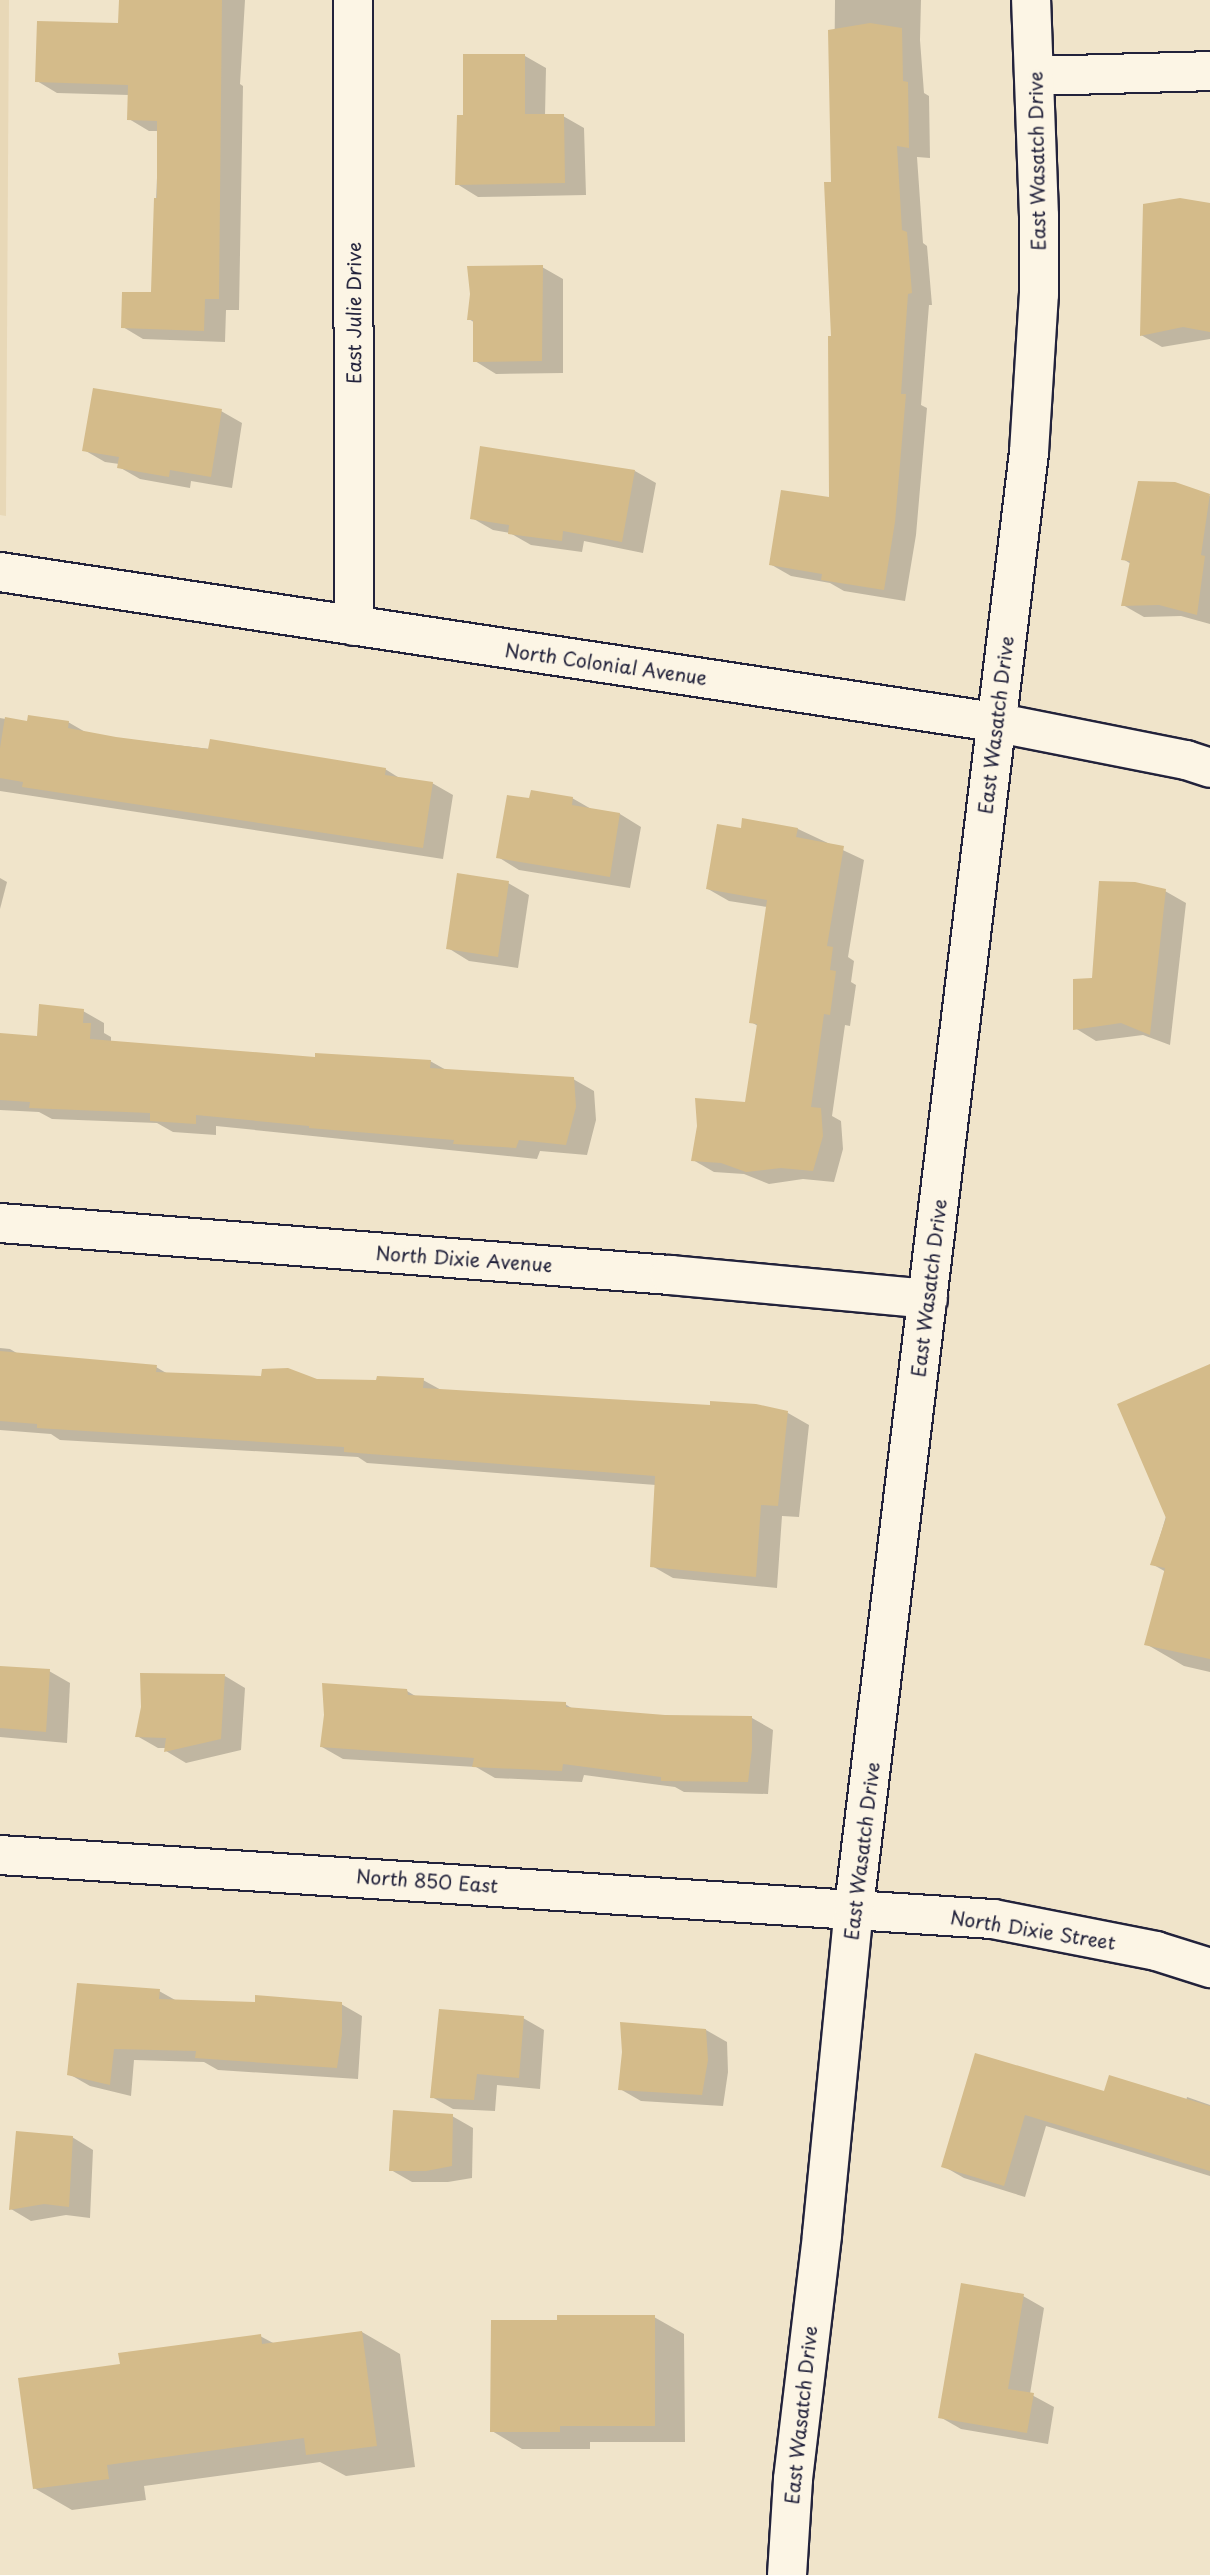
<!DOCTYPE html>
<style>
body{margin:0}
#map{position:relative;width:1210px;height:2575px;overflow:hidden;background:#f0e4ca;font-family:"Playpen Sans",sans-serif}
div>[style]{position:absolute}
.built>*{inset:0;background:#e8d8b7}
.shadow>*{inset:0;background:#0003}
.building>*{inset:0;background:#d4bb8a}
.roads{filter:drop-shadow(2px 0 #22223b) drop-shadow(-2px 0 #22223b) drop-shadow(0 2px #22223b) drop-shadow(0 -2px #22223b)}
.street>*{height:38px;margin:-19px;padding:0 19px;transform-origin:19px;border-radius:19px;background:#fcf5e5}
.secondary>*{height:38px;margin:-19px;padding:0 19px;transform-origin:19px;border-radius:19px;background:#fcf5e5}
span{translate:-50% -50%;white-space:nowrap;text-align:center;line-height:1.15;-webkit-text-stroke:5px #fcf5e5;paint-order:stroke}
.street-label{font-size:19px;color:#22223b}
</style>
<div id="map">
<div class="built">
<i style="clip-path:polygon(0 0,9px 0,6px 516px,0 515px)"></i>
</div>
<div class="shadow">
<i style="clip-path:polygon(120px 0,245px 0,240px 84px,243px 86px,239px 310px,226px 310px,225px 342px,143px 339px,123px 327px,152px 294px,159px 131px,149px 131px,129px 119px,129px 95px,57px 93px,37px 81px,120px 25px)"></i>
<i style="clip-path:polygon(835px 0,921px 0,920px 40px,924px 93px,929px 96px,930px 158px,917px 157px,923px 243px,927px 246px,932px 305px,929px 305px,921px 405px,927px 408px,916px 535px,905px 601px,844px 591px,830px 583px,791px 576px,770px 564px,830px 499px)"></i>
<i style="clip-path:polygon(525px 56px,546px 68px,545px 116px,563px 116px,584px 128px,586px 195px,478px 197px,457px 184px,464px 117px)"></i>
<i style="clip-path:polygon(1210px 204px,1210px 339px,1162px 347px,1141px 335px)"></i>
<i style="clip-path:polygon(542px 267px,563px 279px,563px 373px,496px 374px,475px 361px,475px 323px,469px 319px)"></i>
<i style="clip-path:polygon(221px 411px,242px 423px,232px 488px,191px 481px,190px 488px,140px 479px,119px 467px,119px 464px,105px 462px,84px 450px)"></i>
<i style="clip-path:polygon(635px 471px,656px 483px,643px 553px,584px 541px,582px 552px,531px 545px,510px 533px,493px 530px,472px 518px)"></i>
<i style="clip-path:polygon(1175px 484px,1210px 496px,1210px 624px,1181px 616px,1144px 617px,1123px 605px,1131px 564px,1123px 559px)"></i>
<i style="clip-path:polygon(0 718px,28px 723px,68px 722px,87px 733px,115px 738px,385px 769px,401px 779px,432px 783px,453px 795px,443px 859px,0 791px)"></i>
<i style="clip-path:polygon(572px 798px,593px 810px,620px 814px,641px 827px,630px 888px,519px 870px,498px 857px,531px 800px)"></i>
<i style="clip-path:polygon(744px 821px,798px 829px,864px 860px,848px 957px,854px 961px,851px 982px,856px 985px,850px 1026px,845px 1025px,832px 1116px,841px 1121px,843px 1149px,834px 1182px,803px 1179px,769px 1184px,744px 1174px,714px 1172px,693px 1160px,746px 1104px,758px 1026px,751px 1022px,767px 907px,729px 901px,708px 889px,742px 830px)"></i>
<i style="clip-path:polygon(0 878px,7px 882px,0 909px)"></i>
<i style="clip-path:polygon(508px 883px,529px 895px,518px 968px,469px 961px,448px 948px)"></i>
<i style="clip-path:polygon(1165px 891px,1186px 903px,1170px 1045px,1143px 1035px,1096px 1041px,1075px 1028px,1093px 979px)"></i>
<i style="clip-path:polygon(83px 1011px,104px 1023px,104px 1033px,111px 1037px,111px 1043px,316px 1059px,430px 1061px,448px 1071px,573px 1079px,594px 1091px,596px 1120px,587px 1155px,540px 1151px,537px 1159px,216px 1126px,216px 1135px,173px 1132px,157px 1123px,52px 1119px,39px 1112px,0 1110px,0 1035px,39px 1038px)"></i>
<i style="clip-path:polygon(0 1348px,10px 1349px,20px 1355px,156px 1367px,168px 1374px,316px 1381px,423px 1380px,443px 1391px,788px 1413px,809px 1425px,799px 1517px,782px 1516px,777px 1588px,673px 1578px,652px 1566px,656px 1485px,367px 1463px,358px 1457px,60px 1440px,51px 1434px,0 1430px)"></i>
<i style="clip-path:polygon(1210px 1366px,1210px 1672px,1184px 1666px,1146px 1644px,1166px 1572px,1152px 1564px)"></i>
<i style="clip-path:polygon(0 1667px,49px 1671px,70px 1683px,67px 1743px,0 1737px)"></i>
<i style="clip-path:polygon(225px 1676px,245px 1688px,241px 1750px,186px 1763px,166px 1751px,166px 1748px,158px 1748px,137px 1736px)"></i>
<i style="clip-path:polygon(407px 1691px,417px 1697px,565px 1704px,573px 1709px,665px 1716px,752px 1718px,773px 1730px,768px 1794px,684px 1792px,675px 1787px,584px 1775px,582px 1782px,495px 1778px,476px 1767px,343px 1759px,322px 1747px)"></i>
<i style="clip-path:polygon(159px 1991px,177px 2001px,341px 2004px,362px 2016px,358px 2079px,218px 2070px,204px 2062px,134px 2060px,131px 2096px,90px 2086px,69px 2074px)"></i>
<i style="clip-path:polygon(523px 2018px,544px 2030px,540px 2089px,497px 2085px,495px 2111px,453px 2109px,432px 2097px)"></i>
<i style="clip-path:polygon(706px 2030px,727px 2042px,728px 2072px,723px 2106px,641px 2101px,620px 2089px)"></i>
<i style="clip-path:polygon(976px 2055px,1105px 2093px,1186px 2101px,1187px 2097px,1210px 2105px,1210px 2176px,1046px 2126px,1025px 2197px,964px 2178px,943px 2166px)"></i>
<i style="clip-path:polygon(452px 2116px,473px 2128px,472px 2178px,448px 2182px,412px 2182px,391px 2170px)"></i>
<i style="clip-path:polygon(72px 2137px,93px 2150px,90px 2218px,66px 2215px,31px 2221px,11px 2209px)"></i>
<i style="clip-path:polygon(1023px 2296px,1044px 2308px,1030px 2394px,1054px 2407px,1048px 2444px,961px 2429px,940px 2417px)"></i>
<i style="clip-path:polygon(654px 2317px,684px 2334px,685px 2442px,590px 2442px,590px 2449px,522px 2449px,492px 2431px,558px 2322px)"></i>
<i style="clip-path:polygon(362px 2332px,400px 2354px,415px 2467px,346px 2476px,320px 2462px,144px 2486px,146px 2500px,72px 2510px,34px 2488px,122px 2366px,260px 2336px,275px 2344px)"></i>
</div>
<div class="building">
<i style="clip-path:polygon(119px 0,222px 0,219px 299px,205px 299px,204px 331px,121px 328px,122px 292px,151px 292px,154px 198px,157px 198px,157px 121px,127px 120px,128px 85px,35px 82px,37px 21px,118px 23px)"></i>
<i style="clip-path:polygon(870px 23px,902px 28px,903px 81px,908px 82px,909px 148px,897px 146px,902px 230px,907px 232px,912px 293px,908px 294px,901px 394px,906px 394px,895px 522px,884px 590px,821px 580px,822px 574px,769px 565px,781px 490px,829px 497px,828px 336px,831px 336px,824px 182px,831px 182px,828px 30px)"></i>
<i style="clip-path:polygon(463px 54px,525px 54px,525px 114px,564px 114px,565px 183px,455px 185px,457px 115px,463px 115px)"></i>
<i style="clip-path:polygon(1180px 198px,1210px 203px,1210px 332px,1183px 327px,1140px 336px,1143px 204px)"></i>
<i style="clip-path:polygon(543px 265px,542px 361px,473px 362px,473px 320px,467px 320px,470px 294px,467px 266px)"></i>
<i style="clip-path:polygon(93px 388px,222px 409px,211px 477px,170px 470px,169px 477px,117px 468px,119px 457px,82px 451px)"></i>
<i style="clip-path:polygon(480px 446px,635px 470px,622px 542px,563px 531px,562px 541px,508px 534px,509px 525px,470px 519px)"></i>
<i style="clip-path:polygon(1138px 481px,1175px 482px,1210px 494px,1201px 555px,1205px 556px,1197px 615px,1159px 605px,1121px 606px,1130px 561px,1121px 560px)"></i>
<i style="clip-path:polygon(28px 715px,69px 721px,68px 728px,116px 737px,208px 749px,210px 739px,386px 768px,385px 775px,433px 782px,423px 848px,22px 787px,23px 782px,0 778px,0 748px,5px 717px,27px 721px)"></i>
<i style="clip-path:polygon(531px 790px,573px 797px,572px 805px,620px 813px,610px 877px,496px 858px,507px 795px,529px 798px)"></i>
<i style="clip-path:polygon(742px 818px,798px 828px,796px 837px,844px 846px,827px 946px,833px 947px,830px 970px,836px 971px,830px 1015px,824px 1014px,811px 1107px,821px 1108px,823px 1136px,813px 1171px,781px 1168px,746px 1172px,721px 1163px,691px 1161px,697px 1126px,695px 1098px,745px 1102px,757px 1024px,749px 1023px,767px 900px,706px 889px,717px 824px,741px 828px)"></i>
<i style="clip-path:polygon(457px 873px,509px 881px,498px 957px,446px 949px)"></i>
<i style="clip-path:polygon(1099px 881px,1135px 882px,1166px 889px,1150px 1035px,1121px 1023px,1073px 1030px,1073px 979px,1092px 978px)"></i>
<i style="clip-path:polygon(39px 1004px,84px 1009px,83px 1023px,91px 1023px,90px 1039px,315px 1057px,315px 1053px,431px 1060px,430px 1068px,574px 1077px,576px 1107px,566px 1145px,519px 1140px,516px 1148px,453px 1144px,454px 1140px,309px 1128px,309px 1126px,196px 1115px,196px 1124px,150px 1121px,150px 1113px,29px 1108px,30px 1102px,0 1100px,0 1033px,37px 1036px)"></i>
<i style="clip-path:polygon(0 1351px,157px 1365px,156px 1372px,261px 1376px,262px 1369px,288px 1368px,317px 1379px,376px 1380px,377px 1376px,424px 1378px,423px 1388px,710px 1405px,710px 1401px,756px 1404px,788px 1411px,778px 1506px,761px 1505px,756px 1577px,650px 1567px,655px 1476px,344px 1452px,344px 1447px,37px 1428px,37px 1424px,0 1421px)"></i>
<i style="clip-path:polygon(1210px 1364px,1210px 1659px,1144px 1645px,1165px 1568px,1150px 1565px,1166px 1518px,1117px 1404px)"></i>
<i style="clip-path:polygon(0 1666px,50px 1669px,46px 1732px,0 1728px)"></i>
<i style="clip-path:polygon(140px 1673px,225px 1674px,221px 1739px,164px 1752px,166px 1738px,135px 1737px,141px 1707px)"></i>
<i style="clip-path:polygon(322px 1683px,407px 1689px,408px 1695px,566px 1702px,566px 1707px,665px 1715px,752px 1716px,752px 1749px,748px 1782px,661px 1781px,661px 1777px,563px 1764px,562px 1771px,472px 1767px,474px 1758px,320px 1747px,324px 1715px)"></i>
<i style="clip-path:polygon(77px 1983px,160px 1989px,159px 1999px,255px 2002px,255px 1995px,342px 2002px,342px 2034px,337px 2068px,195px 2058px,196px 2051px,114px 2049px,110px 2085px,67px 2075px)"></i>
<i style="clip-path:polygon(439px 2009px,524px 2016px,519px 2078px,477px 2074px,474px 2100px,430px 2098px)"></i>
<i style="clip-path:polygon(620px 2022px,706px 2029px,708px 2060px,702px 2095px,618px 2090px,622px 2052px)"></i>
<i style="clip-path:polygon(975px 2053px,1104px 2091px,1109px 2075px,1210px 2106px,1210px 2171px,1025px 2115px,1004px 2186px,941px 2167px)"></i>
<i style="clip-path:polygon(393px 2110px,453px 2114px,452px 2166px,426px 2171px,389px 2171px)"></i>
<i style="clip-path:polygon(16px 2131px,73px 2136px,69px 2207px,44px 2204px,9px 2210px)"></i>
<i style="clip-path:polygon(961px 2283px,1024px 2294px,1008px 2389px,1034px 2393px,1027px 2433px,938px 2418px)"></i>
<i style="clip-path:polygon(557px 2315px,655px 2315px,655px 2426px,560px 2426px,560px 2432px,490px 2432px,491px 2320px,557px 2320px)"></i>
<i style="clip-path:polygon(362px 2331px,377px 2446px,306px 2455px,304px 2438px,107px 2465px,109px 2479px,33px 2489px,18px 2378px,120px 2364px,118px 2353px,261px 2334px,262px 2344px)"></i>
</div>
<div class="roads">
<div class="street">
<i style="left:353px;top:0;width:626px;rotate:89.91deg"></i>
<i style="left:1035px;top:76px;width:175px;rotate:-1.6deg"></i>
<i style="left:0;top:572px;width:1005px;rotate:8.58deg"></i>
<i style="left:994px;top:722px;width:196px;rotate:11.2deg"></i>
<i style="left:1186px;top:760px;width:25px;rotate:18deg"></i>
<i style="left:0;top:1223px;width:672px;rotate:4.44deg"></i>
<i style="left:670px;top:1275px;width:259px;rotate:5.3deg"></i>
<i style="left:0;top:1855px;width:995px;rotate:3.69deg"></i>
<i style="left:993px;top:1919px;width:166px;rotate:11.1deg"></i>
<i style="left:1156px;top:1951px;width:57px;rotate:17.5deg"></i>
</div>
<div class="secondary">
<i style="left:787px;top:2575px;width:96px;rotate:-86.4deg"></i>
<i style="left:793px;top:2479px;width:247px;rotate:-83.2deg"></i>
<i style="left:822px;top:2234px;width:329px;rotate:-84.4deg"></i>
<i style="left:854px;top:1907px;width:1465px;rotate:-83.14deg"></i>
<i style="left:1029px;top:452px;width:158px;rotate:-86.4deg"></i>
<i style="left:1039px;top:294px;width:78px;rotate:-90deg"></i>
<i style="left:1039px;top:216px;width:216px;rotate:-92.1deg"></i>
</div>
</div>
<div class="street-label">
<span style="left:1037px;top:161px;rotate:-91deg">East Wasatch Drive</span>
<span style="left:354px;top:313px;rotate:-90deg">East Julie Drive</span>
<span style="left:606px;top:664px;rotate:8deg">North Colonial Avenue</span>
<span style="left:996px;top:725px;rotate:-83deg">East Wasatch Drive</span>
<span style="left:464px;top:1259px;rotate:4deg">North Dixie Avenue</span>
<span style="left:929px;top:1288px;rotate:-83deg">East Wasatch Drive</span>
<span style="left:862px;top:1851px;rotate:-83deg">East Wasatch Drive</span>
<span style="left:427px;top:1881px;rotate:4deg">North 850 East</span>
<span style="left:1033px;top:1930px;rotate:9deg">North Dixie Street</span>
<span style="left:801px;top:2415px;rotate:-84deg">East Wasatch Drive</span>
</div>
</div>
